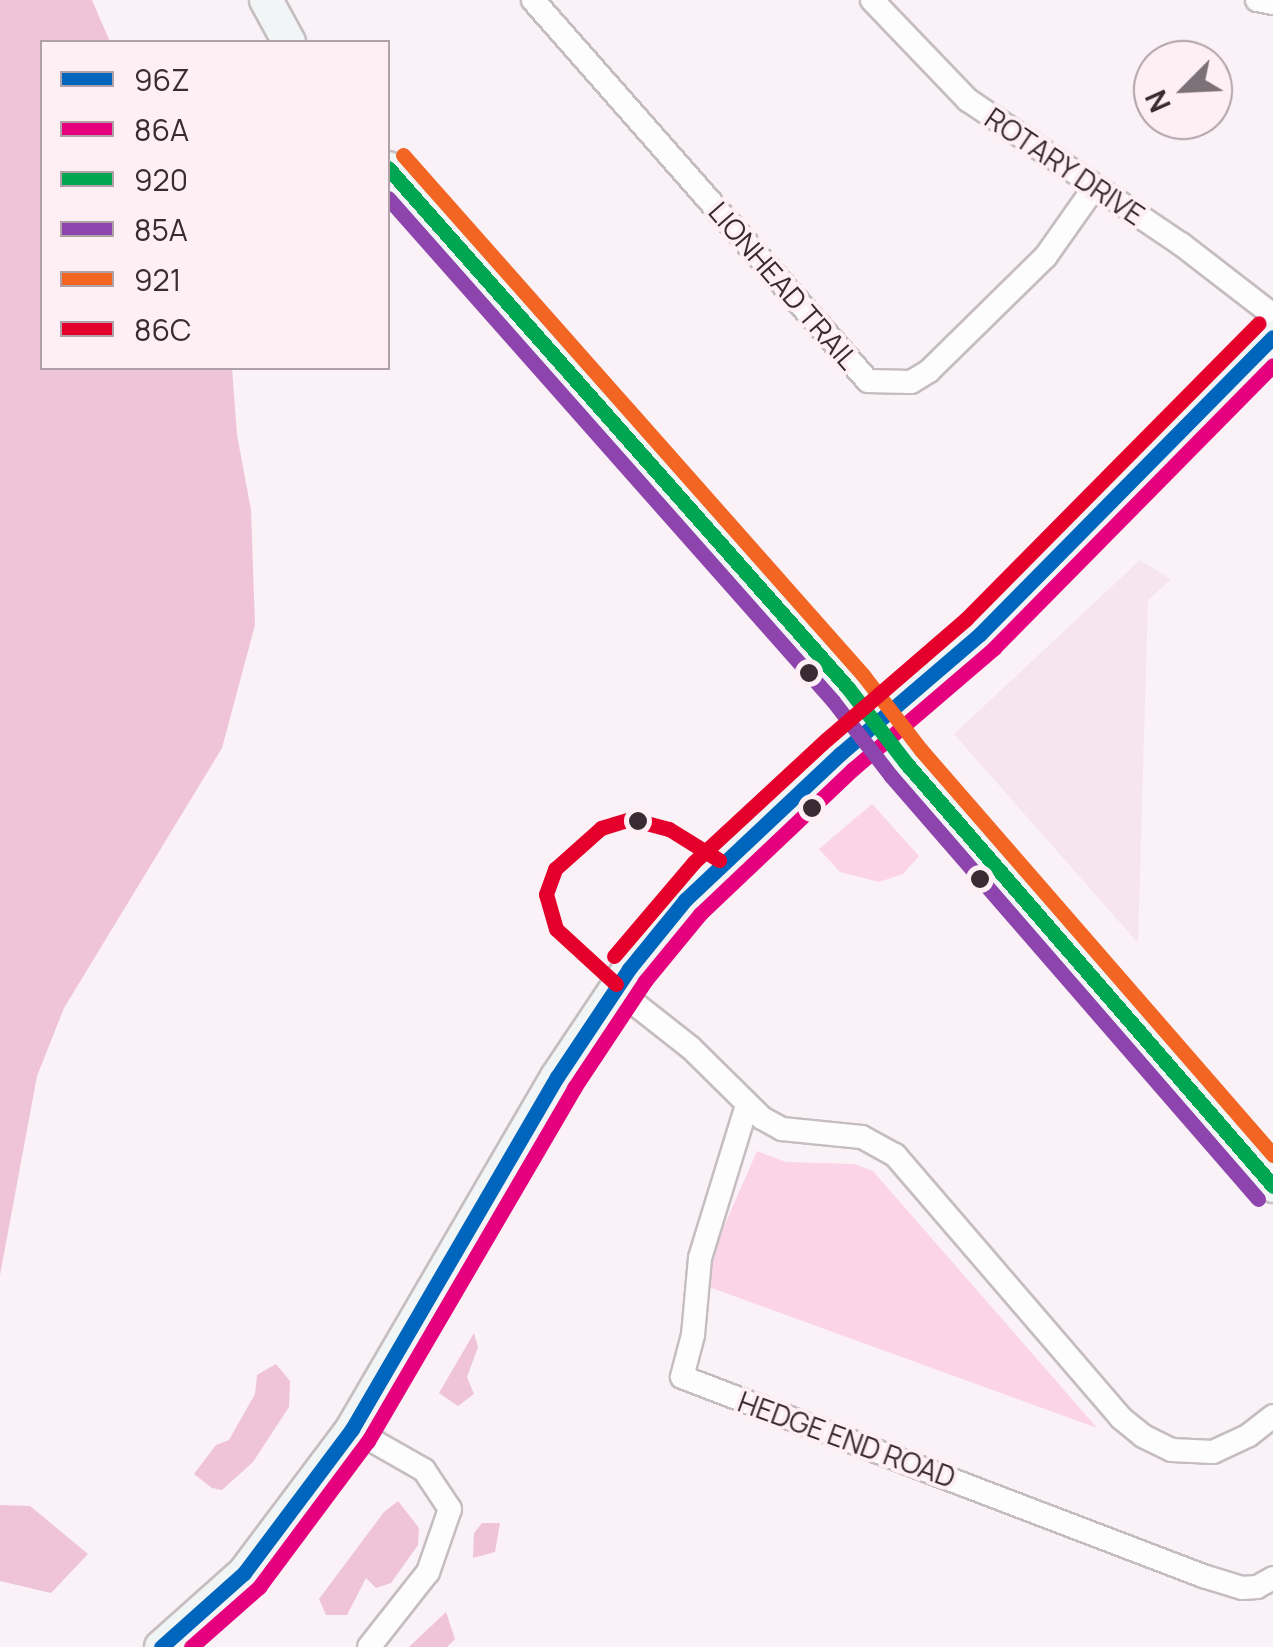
<!DOCTYPE html>
<style>
body{margin:0}
#map{position:relative;width:1273px;height:1647px;overflow:hidden;background:#faf2f6;font-family:Manrope,sans-serif}
div>[style]{position:absolute}
.built>*{inset:0;background:#f7e5ed}
.green>*{inset:0;background:#fbd4e7}
.forest>*{inset:0;background:#efc3d8}
.roads{filter:drop-shadow(2px 0 #c6bdc1) drop-shadow(-2px 0 #c6bdc1) drop-shadow(0 2px #c6bdc1) drop-shadow(0 -2px #c6bdc1)}
.street>*{height:22px;margin:-11px;padding:0 11px;transform-origin:11px;border-radius:11px;background:#fefdfe}
.secondary>*{height:32px;margin:-16px;padding:0 16px;transform-origin:16px;border-radius:16px;background:#f2f5f5}
.bus-1>*{height:15px;margin:-7.5px;padding:0 7.5px;transform-origin:7.5px;border-radius:7.5px;background:#0065bd}
.bus-2>*{height:15px;margin:-7.5px;padding:0 7.5px;transform-origin:7.5px;border-radius:7.5px;background:#e5007d}
.bus-3>*{height:15px;margin:-7.5px;padding:0 7.5px;transform-origin:7.5px;border-radius:7.5px;background:#00a651}
.bus-4>*{height:15px;margin:-7.5px;padding:0 7.5px;transform-origin:7.5px;border-radius:7.5px;background:#8e44ad}
.bus-5>*{height:15px;margin:-7.5px;padding:0 7.5px;transform-origin:7.5px;border-radius:7.5px;background:#f26522}
.bus-6>*{height:15px;margin:-7.5px;padding:0 7.5px;transform-origin:7.5px;border-radius:7.5px;background:#e4002b}
.dots>*{width:28px;height:28px;translate:-50% -50%;box-sizing:border-box;border:5px solid #feeff5;border-radius:50%}
span{translate:-50% -50%;white-space:nowrap;text-align:center;line-height:1.15;-webkit-text-stroke:8px #feeff5;paint-order:stroke}
.street-label{font-size:28px;color:#382b31}
.legend{position:absolute;left:40px;top:40px;width:350px;height:330px;box-sizing:border-box;background:#feeff5;border:2px solid #afa1a7;margin:0;padding:12px 18px;list-style:none;font-size:30px;color:#382b31}
.legend li{display:flex;align-items:center;gap:20px;height:50px}
.legend b{width:50px;border:2px solid #afa1a7}
.north{position:absolute;left:1133px;top:40px;width:100px;height:100px;box-sizing:border-box;background:#feeff5;border:2px solid #afa1a7;border-radius:50%;rotate:246deg;font-size:28px;font-weight:700;line-height:40px;text-align:center;color:#382b31}
.north::after{content:'';display:block;margin:auto;width:35px;height:45px;background:#7c7176;clip-path:polygon(50% 0,100% 100%,50% 72%,0 100%)}
</style>
<div id="map">
<div class="built">
<i style="clip-path:polygon(1140px 560px,1171px 579px,1148px 600px,1138px 943px,954px 734px)"></i>
</div>
<div class="green">
<i style="clip-path:polygon(872px 804px,919px 856px,903px 874px,879px 882px,840px 872px,819px 849px)"></i>
<i style="clip-path:polygon(757px 1151px,786px 1162px,854px 1164px,873px 1171px,1097px 1428px,709px 1287px,715px 1247px)"></i>
</div>
<div class="forest">
<i style="clip-path:polygon(0 0,92px 0,110px 42px,42px 42px,42px 368px,232px 368px,237px 435px,251px 510px,255px 625px,222px 748px,64px 1008px,37px 1076px,0 1275px)"></i>
<i style="clip-path:polygon(474px 1333px,478px 1347px,467px 1377px,474px 1394px,458px 1406px,439px 1393px)"></i>
<i style="clip-path:polygon(276px 1364px,290px 1381px,289px 1407px,253px 1462px,222px 1490px,212px 1488px,194px 1474px,216px 1445px,229px 1440px,255px 1394px,257px 1375px)"></i>
<i style="clip-path:polygon(398px 1501px,419px 1528px,418px 1545px,391px 1583px,376px 1588px,366px 1578px,347px 1615px,326px 1615px,319px 1599px,384px 1512px)"></i>
<i style="clip-path:polygon(0 1505px,30px 1506px,88px 1554px,51px 1593px,0 1581px)"></i>
<i style="clip-path:polygon(482px 1523px,500px 1523px,495px 1552px,473px 1558px,474px 1533px)"></i>
<i style="clip-path:polygon(446px 1612px,455px 1639px,447px 1647px,409px 1647px)"></i>
</div>
<div class="roads">
<div class="street">
<i style="left:533px;top:0;width:507px;rotate:48.68deg"></i>
<i style="left:868px;top:381px;width:43px;rotate:1.3deg"></i>
<i style="left:911px;top:382px;width:21px;rotate:-31deg"></i>
<i style="left:929px;top:371px;width:164px;rotate:-44.5deg"></i>
<i style="left:1046px;top:256px;width:83px;rotate:-54.8deg"></i>
<i style="left:872px;top:0;width:139px;rotate:46.2deg"></i>
<i style="left:968px;top:100px;width:257px;rotate:34.1deg"></i>
<i style="left:1181px;top:244px;width:116px;rotate:37.7deg"></i>
<i style="left:1257px;top:0;width:16px;rotate:11deg"></i>
<i style="left:616px;top:989px;width:95px;rotate:38.2deg"></i>
<i style="left:691px;top:1048px;width:100px;rotate:44.6deg"></i>
<i style="left:762px;top:1118px;width:23px;rotate:29deg"></i>
<i style="left:782px;top:1129px;width:80px;rotate:5.7deg"></i>
<i style="left:862px;top:1137px;width:38px;rotate:29deg"></i>
<i style="left:895px;top:1155px;width:347px;rotate:49.3deg"></i>
<i style="left:1121px;top:1418px;width:28px;rotate:39deg"></i>
<i style="left:1143px;top:1436px;width:32px;rotate:26deg"></i>
<i style="left:1172px;top:1450px;width:41px;rotate:2.8deg"></i>
<i style="left:1213px;top:1452px;width:40px;rotate:-25deg"></i>
<i style="left:1249px;top:1435px;width:31px;rotate:-38deg"></i>
<i style="left:747px;top:1105px;width:160px;rotate:107.1deg"></i>
<i style="left:700px;top:1258px;width:77px;rotate:95.2deg"></i>
<i style="left:693px;top:1335px;width:43px;rotate:104.7deg"></i>
<i style="left:682px;top:1377px;width:558px;rotate:20.9deg"></i>
<i style="left:1203px;top:1576px;width:41px;rotate:17.1deg"></i>
<i style="left:1242px;top:1588px;width:15px;rotate:-4deg"></i>
<i style="left:1257px;top:1587px;width:18px;rotate:-29deg"></i>
<i style="left:352px;top:1429px;width:83px;rotate:29.7deg"></i>
<i style="left:424px;top:1470px;width:47px;rotate:56.3deg"></i>
<i style="left:450px;top:1509px;width:67px;rotate:109.2deg"></i>
<i style="left:428px;top:1572px;width:95px;rotate:128.2deg"></i>
</div>
<div class="secondary">
<i style="left:266px;top:0;width:48px;rotate:61.3deg"></i>
<i style="left:388px;top:168px;width:694px;rotate:48.5deg"></i>
<i style="left:848px;top:688px;width:95px;rotate:52.3deg"></i>
<i style="left:906px;top:763px;width:560px;rotate:49.05deg"></i>
<i style="left:161px;top:1647px;width:111px;rotate:-41.7deg"></i>
<i style="left:244px;top:1573px;width:180px;rotate:-53.1deg"></i>
<i style="left:352px;top:1429px;width:407px;rotate:-59.8deg"></i>
<i style="left:557px;top:1077px;width:130px;rotate:-56.3deg"></i>
<i style="left:629px;top:969px;width:89px;rotate:-50.9deg"></i>
<i style="left:685px;top:900px;width:213px;rotate:-43.3deg"></i>
<i style="left:840px;top:754px;width:184px;rotate:-40.6deg"></i>
<i style="left:980px;top:634px;width:417px;rotate:-45.4deg"></i>
</div>
</div>
<div class="bus-1">
<i style="left:161px;top:1647px;width:111px;rotate:-41.7deg"></i>
<i style="left:244px;top:1573px;width:180px;rotate:-53.1deg"></i>
<i style="left:352px;top:1429px;width:407px;rotate:-59.8deg"></i>
<i style="left:557px;top:1077px;width:130px;rotate:-56.3deg"></i>
<i style="left:629px;top:969px;width:89px;rotate:-50.9deg"></i>
<i style="left:685px;top:900px;width:213px;rotate:-43.3deg"></i>
<i style="left:840px;top:754px;width:184px;rotate:-40.6deg"></i>
<i style="left:980px;top:634px;width:417px;rotate:-45.4deg"></i>
</div>
<div class="bus-2">
<i style="left:191px;top:1647px;width:91px;rotate:-41.4deg"></i>
<i style="left:259px;top:1587px;width:182px;rotate:-53.3deg"></i>
<i style="left:368px;top:1441px;width:409px;rotate:-59.7deg"></i>
<i style="left:574px;top:1088px;width:128px;rotate:-56.4deg"></i>
<i style="left:645px;top:981px;width:87px;rotate:-50.6deg"></i>
<i style="left:700px;top:914px;width:211px;rotate:-43.5deg"></i>
<i style="left:853px;top:769px;width:186px;rotate:-40.6deg"></i>
<i style="left:994px;top:648px;width:397px;rotate:-45.4deg"></i>
</div>
<div class="bus-3">
<i style="left:388px;top:168px;width:694px;rotate:48.5deg"></i>
<i style="left:848px;top:688px;width:95px;rotate:52.3deg"></i>
<i style="left:906px;top:763px;width:560px;rotate:49.05deg"></i>
</div>
<div class="bus-4">
<i style="left:388px;top:198px;width:672px;rotate:48.5deg"></i>
<i style="left:833px;top:701px;width:95px;rotate:52.3deg"></i>
<i style="left:891px;top:776px;width:560px;rotate:49.05deg"></i>
</div>
<div class="bus-5">
<i style="left:403px;top:155px;width:694px;rotate:48.5deg"></i>
<i style="left:863px;top:675px;width:95px;rotate:52.3deg"></i>
<i style="left:921px;top:750px;width:537px;rotate:49deg"></i>
</div>
<div class="bus-6">
<i style="left:614px;top:956px;width:123px;rotate:-49.6deg"></i>
<i style="left:694px;top:862px;width:181px;rotate:-42.8deg"></i>
<i style="left:827px;top:739px;width:184px;rotate:-40.8deg"></i>
<i style="left:966px;top:619px;width:416px;rotate:-45.3deg"></i>
<i style="left:616px;top:984px;width:81px;rotate:-137.5deg"></i>
<i style="left:556px;top:929px;width:36px;rotate:-106deg"></i>
<i style="left:546px;top:894px;width:27px;rotate:-70deg"></i>
<i style="left:555px;top:869px;width:62px;rotate:-41.7deg"></i>
<i style="left:601px;top:828px;width:31px;rotate:-17deg"></i>
<i style="left:631px;top:819px;width:39px;rotate:15deg"></i>
<i style="left:669px;top:829px;width:59px;rotate:31.8deg"></i>
</div>
<div class="dots">
<i style="left:809px;top:673px;background:#382b31"></i>
<i style="left:812px;top:808px;background:#382b31"></i>
<i style="left:638px;top:821px;background:#382b31"></i>
<i style="left:980px;top:879px;background:#382b31"></i>
</div>
<div class="street-label">
<span style="left:1065px;top:166px;rotate:34deg">ROTARY DRIVE</span>
<span style="left:784px;top:285px;rotate:49deg">LIONHEAD TRAIL</span>
<span style="left:847px;top:1439px;rotate:20deg">HEDGE END ROAD</span>
</div>
<ul class="legend">
<li><b style="height:12px;background:#0065bd"></b>96Z</li>
<li><b style="height:12px;background:#e5007d"></b>86A</li>
<li><b style="height:12px;background:#00a651"></b>920</li>
<li><b style="height:12px;background:#8e44ad"></b>85A</li>
<li><b style="height:12px;background:#f26522"></b>921</li>
<li><b style="height:12px;background:#e4002b"></b>86C</li>
</ul>
<div class="north">N</div>
</div>
